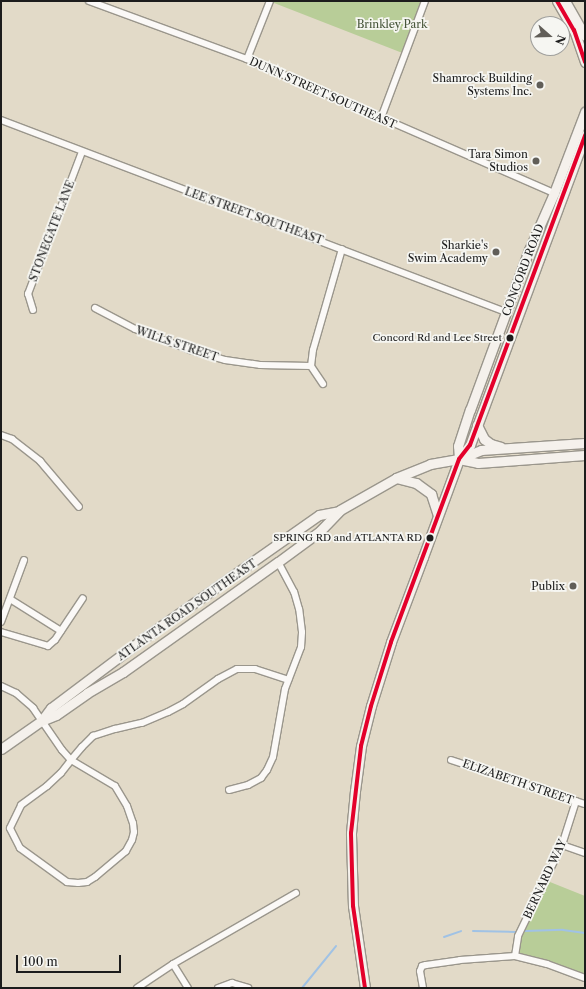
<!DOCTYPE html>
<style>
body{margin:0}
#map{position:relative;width:586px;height:989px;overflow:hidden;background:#e2dac8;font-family:"Libre Caslon Text",serif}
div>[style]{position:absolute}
.green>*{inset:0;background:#b8cd98}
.stream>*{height:2px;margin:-1px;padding:0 1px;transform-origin:1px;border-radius:1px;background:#a0c2e5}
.roads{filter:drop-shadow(1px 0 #9a968c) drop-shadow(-1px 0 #9a968c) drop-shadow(0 1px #9a968c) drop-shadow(0 -1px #9a968c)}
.minor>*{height:6px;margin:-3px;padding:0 3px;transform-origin:3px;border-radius:3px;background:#fbf9f7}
.secondary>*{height:9px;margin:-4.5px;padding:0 4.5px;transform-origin:4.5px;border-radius:4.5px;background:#f5f1ec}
.bus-1>*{height:4px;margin:-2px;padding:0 2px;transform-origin:2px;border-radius:2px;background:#e4002b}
.dots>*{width:11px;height:11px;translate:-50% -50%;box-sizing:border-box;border:2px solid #f6f6f2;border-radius:50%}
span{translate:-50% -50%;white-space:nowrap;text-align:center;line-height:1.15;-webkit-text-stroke:3.5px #f6f6f2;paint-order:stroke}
.bus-label{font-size:10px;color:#1c1c1c}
.right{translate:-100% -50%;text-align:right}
.park-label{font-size:11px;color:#47563a}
.poi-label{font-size:11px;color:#1c1c1c}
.street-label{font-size:11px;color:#1c1c1c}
.frame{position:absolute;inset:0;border:2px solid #1c1c1c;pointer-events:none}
.north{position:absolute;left:530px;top:16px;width:40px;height:40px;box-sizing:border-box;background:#f6f6f2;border:1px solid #9f9f9c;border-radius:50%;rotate:110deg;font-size:11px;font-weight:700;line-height:16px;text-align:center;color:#1c1c1c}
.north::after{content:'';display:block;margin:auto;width:14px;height:18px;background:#615e58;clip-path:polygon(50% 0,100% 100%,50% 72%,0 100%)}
.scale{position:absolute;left:16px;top:955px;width:105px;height:18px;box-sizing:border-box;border:2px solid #1c1c1c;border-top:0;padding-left:5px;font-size:12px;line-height:14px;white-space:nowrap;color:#1c1c1c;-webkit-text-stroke:3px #f6f6f2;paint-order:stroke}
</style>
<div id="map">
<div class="green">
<i style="clip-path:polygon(269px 1px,425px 1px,405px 54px)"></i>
<i style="clip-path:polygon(545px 880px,585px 896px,585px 978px,515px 956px,515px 948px)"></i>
</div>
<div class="stream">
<i style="left:473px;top:931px;width:43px;rotate:1.3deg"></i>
<i style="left:525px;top:931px;width:38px;rotate:-2deg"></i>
<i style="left:563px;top:930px;width:22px;rotate:8deg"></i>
<i style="left:444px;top:937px;width:18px;rotate:-19deg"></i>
<i style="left:302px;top:988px;width:54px;rotate:-51deg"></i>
</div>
<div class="roads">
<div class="minor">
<i style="left:89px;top:1px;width:168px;rotate:20.2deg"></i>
<i style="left:247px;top:59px;width:335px;rotate:23.6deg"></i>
<i style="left:247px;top:59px;width:62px;rotate:-68.4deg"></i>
<i style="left:381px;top:118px;width:125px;rotate:-69.4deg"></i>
<i style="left:1px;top:120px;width:540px;rotate:20.82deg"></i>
<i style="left:95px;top:308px;width:45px;rotate:27.7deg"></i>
<i style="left:135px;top:329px;width:59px;rotate:20.9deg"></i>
<i style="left:190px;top:350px;width:36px;rotate:16deg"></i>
<i style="left:225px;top:360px;width:35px;rotate:8deg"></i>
<i style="left:260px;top:365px;width:51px;rotate:1.1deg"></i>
<i style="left:33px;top:310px;width:17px;rotate:-107deg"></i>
<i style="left:28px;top:294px;width:152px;rotate:-69.2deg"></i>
<i style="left:323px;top:384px;width:22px;rotate:-124deg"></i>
<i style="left:311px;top:366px;width:16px;rotate:-83deg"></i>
<i style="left:313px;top:350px;width:105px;rotate:-74deg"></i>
<i style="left:1px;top:435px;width:12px;rotate:20deg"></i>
<i style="left:12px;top:439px;width:36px;rotate:38deg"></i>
<i style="left:40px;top:461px;width:60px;rotate:49.7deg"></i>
<i style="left:10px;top:599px;width:60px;rotate:32.1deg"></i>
<i style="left:1px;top:622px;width:66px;rotate:-69.6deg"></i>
<i style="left:1px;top:632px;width:49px;rotate:16.6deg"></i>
<i style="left:48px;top:646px;width:9px;rotate:-41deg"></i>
<i style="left:55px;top:640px;width:50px;rotate:-56.3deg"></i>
<i style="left:1px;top:686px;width:17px;rotate:25deg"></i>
<i style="left:16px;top:693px;width:23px;rotate:41deg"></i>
<i style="left:33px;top:708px;width:51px;rotate:55.4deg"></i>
<i style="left:62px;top:750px;width:13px;rotate:48deg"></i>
<i style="left:71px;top:760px;width:51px;rotate:30.6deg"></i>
<i style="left:115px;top:786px;width:23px;rotate:59deg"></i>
<i style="left:127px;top:806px;width:18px;rotate:71deg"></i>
<i style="left:133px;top:823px;width:9px;rotate:84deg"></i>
<i style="left:134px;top:832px;width:8px;rotate:104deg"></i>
<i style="left:132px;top:840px;width:13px;rotate:119deg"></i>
<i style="left:126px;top:851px;width:40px;rotate:140deg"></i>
<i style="left:95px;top:877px;width:9px;rotate:148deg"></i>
<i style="left:87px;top:882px;width:9px;rotate:174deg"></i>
<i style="left:78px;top:883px;width:11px;rotate:-175deg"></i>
<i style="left:67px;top:882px;width:58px;rotate:-144.1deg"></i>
<i style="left:20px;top:848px;width:22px;rotate:-117deg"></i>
<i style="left:10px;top:828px;width:25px;rotate:-64deg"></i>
<i style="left:21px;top:805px;width:32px;rotate:-36deg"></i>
<i style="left:47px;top:786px;width:19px;rotate:-43deg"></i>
<i style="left:61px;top:773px;width:16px;rotate:-52deg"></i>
<i style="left:71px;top:760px;width:17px;rotate:-50deg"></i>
<i style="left:82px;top:747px;width:16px;rotate:-45deg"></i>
<i style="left:93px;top:736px;width:23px;rotate:-18deg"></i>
<i style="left:115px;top:729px;width:28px;rotate:-13deg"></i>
<i style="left:142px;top:723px;width:28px;rotate:-23deg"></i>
<i style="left:168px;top:712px;width:17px;rotate:-28deg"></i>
<i style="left:183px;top:704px;width:43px;rotate:-35.5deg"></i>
<i style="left:218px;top:679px;width:21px;rotate:-28deg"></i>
<i style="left:237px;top:669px;width:18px"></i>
<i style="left:255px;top:669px;width:35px;rotate:18deg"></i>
<i style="left:451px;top:760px;width:141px;rotate:18.2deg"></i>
<i style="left:229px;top:790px;width:20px;rotate:-15deg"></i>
<i style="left:248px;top:785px;width:15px;rotate:-28deg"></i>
<i style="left:261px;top:778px;width:10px;rotate:-53deg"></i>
<i style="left:267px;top:770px;width:14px;rotate:-65deg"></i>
<i style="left:273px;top:757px;width:69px;rotate:-80deg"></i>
<i style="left:285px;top:689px;width:45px;rotate:-69.1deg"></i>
<i style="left:301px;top:647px;width:15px;rotate:-86deg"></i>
<i style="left:302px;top:632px;width:23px;rotate:-97deg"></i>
<i style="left:299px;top:609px;width:18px;rotate:-106deg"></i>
<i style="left:294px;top:592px;width:34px;rotate:-118deg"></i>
<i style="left:562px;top:845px;width:24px;rotate:19deg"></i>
<i style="left:515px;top:956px;width:20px;rotate:-81deg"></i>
<i style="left:518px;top:936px;width:101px;rotate:-64.2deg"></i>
<i style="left:562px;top:845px;width:46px;rotate:-72.3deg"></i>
<i style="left:173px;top:964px;width:28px;rotate:58deg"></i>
<i style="left:137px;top:988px;width:43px;rotate:-33.7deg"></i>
<i style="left:173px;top:964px;width:142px;rotate:-30deg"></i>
<i style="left:218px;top:988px;width:15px;rotate:-20deg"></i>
<i style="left:232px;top:983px;width:17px;rotate:17deg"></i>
<i style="left:423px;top:988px;width:17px;rotate:-100deg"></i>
<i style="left:420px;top:971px;width:5px;rotate:-68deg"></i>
<i style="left:422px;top:966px;width:4px;rotate:-14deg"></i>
<i style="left:426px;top:965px;width:34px;rotate:-8deg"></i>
<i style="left:460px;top:960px;width:55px;rotate:-4.2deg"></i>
<i style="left:515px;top:956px;width:33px;rotate:14deg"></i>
<i style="left:547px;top:964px;width:40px;rotate:20.2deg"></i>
</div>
<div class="secondary">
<i style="left:557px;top:1px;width:34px;rotate:60deg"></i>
<i style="left:574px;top:30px;width:34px;rotate:71deg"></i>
<i style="left:565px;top:1px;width:40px;rotate:60.3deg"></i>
<i style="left:477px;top:425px;width:16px;rotate:63deg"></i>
<i style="left:484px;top:439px;width:9px;rotate:36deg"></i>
<i style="left:491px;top:444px;width:10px;rotate:17deg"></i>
<i style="left:459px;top:459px;width:13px;rotate:-94deg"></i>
<i style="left:458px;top:446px;width:38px;rotate:-72deg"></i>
<i style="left:470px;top:410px;width:171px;rotate:-69.8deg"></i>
<i style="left:529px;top:250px;width:62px;rotate:-66.3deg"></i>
<i style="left:554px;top:193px;width:87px;rotate:-69.1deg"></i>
<i style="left:459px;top:459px;width:19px;rotate:12deg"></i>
<i style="left:478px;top:463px;width:107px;rotate:-4.3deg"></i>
<i style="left:396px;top:478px;width:21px;rotate:14deg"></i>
<i style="left:416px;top:483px;width:19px;rotate:36deg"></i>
<i style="left:431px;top:494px;width:22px;rotate:72deg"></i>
<i style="left:42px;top:720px;width:15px;rotate:-53deg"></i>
<i style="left:51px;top:708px;width:125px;rotate:-36.9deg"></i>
<i style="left:151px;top:633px;width:205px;rotate:-35.1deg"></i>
<i style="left:319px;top:515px;width:20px;rotate:-11deg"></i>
<i style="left:1px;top:749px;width:49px;rotate:-35deg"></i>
<i style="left:41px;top:721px;width:16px;rotate:-22deg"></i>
<i style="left:56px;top:715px;width:38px;rotate:-35deg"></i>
<i style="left:87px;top:693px;width:42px;rotate:-30.3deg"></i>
<i style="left:123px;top:672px;width:190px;rotate:-35.4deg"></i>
<i style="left:278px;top:562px;width:52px;rotate:-36.4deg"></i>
<i style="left:320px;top:531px;width:29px;rotate:-46deg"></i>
<i style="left:340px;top:510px;width:64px;rotate:-29.7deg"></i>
<i style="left:396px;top:478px;width:37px;rotate:-22deg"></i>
<i style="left:430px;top:464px;width:29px;rotate:-10deg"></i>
<i style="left:459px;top:459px;width:24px;rotate:-22deg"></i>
<i style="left:481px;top:450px;width:104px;rotate:-3.9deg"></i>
<i style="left:365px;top:988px;width:83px;rotate:-98.3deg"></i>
<i style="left:353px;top:906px;width:73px;rotate:-91.6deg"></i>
<i style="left:351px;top:833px;width:42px;rotate:-84.6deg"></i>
<i style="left:355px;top:791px;width:45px;rotate:-82.4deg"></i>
<i style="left:361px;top:746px;width:41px;rotate:-76deg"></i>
<i style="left:371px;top:706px;width:67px;rotate:-72.6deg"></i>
<i style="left:391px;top:642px;width:91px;rotate:-69.4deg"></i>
<i style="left:423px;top:557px;width:104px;rotate:-69.8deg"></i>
<i style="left:459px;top:459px;width:18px;rotate:-52deg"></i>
<i style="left:470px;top:445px;width:331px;rotate:-69.6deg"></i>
</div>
</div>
<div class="bus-1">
<i style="left:557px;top:1px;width:34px;rotate:60deg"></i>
<i style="left:574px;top:30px;width:34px;rotate:71deg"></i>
<i style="left:365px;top:988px;width:83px;rotate:-98.3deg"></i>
<i style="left:353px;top:906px;width:73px;rotate:-91.6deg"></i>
<i style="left:351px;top:833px;width:88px;rotate:-83.4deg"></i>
<i style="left:361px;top:746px;width:41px;rotate:-76deg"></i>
<i style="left:371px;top:706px;width:67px;rotate:-72.6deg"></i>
<i style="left:391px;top:642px;width:195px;rotate:-69.6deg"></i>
<i style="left:459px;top:459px;width:18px;rotate:-52deg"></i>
<i style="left:470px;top:445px;width:331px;rotate:-69.6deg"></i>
</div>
<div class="dots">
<i style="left:540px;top:85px;background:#615e58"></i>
<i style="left:536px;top:161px;background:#615e58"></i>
<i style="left:496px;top:252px;background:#615e58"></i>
<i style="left:510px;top:338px;background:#1c1c1c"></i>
<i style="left:430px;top:538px;background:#1c1c1c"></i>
<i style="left:573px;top:586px;background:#615e58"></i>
</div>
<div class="bus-label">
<span class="right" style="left:502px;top:338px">Concord Rd and Lee Street</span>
<span class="right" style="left:422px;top:538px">SPRING RD and ATLANTA RD</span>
</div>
<div class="park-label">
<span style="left:392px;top:24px">Brinkley Park</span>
</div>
<div class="poi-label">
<span class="right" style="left:532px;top:85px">Shamrock Building<br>Systems Inc.</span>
<span class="right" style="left:528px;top:161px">Tara Simon<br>Studios</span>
<span class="right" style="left:488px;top:252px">Sharkie's<br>Swim Academy</span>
<span class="right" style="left:565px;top:586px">Publix</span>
</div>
<div class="street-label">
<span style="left:323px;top:93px;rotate:24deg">DUNN STREET SOUTHEAST</span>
<span style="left:254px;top:216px;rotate:20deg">LEE STREET SOUTHEAST</span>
<span style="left:52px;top:231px;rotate:-69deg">STONEGATE LANE</span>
<span style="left:523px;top:270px;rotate:-69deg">CONCORD ROAD</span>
<span style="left:177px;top:344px;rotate:19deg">WILLS STREET</span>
<span style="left:187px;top:610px;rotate:-35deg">ATLANTA ROAD SOUTHEAST</span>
<span style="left:518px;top:782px;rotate:19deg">ELIZABETH STREET</span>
<span style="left:545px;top:879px;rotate:-65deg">BERNARD WAY</span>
</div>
<div class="frame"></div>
<div class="north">N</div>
<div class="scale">100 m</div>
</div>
